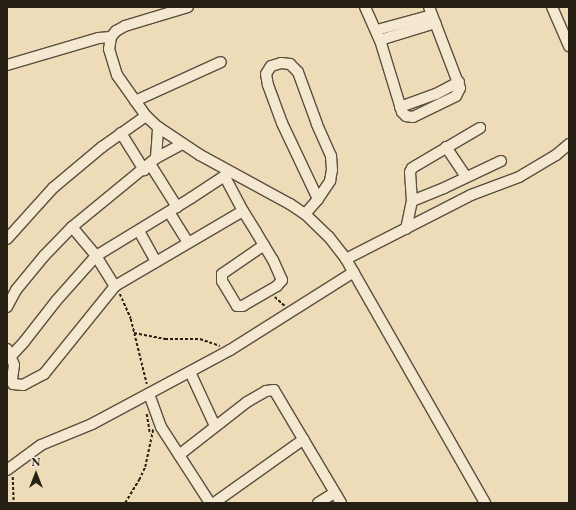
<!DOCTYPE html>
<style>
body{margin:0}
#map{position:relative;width:576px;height:510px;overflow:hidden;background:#eedbb8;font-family:"EB Garamond",serif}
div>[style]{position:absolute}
.path>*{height:1.5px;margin-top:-0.75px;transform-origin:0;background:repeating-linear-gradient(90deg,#282015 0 3px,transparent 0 5px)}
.roads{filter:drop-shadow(1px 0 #5a4f3e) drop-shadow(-1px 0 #5a4f3e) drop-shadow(0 1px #5a4f3e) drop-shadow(0 -1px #5a4f3e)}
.minor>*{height:10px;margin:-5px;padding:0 5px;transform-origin:5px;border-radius:5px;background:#f4e8d1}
span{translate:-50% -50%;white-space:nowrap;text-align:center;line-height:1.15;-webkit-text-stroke:3px #f4e8d1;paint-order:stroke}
.frame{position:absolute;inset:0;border:8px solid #282015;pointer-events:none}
.north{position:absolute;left:16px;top:454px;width:40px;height:40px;-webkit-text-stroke:3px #f4e8d1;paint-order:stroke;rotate:0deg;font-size:11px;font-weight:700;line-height:16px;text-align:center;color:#282015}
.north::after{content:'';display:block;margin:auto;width:14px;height:18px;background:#282015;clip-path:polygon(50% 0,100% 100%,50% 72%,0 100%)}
</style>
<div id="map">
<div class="path">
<i style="left:120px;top:294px;width:27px;rotate:66deg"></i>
<i style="left:131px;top:319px;width:67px;rotate:76.2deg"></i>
<i style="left:275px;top:297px;width:13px;rotate:42deg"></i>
<i style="left:134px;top:333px;width:32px;rotate:11deg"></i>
<i style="left:165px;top:339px;width:35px"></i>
<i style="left:200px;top:339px;width:21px;rotate:19deg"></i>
<i style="left:147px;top:414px;width:20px;rotate:81deg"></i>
<i style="left:13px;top:477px;width:26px;rotate:88deg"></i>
<i style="left:125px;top:503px;width:27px;rotate:-59deg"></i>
<i style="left:139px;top:480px;width:14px;rotate:-65deg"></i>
<i style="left:145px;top:467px;width:39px;rotate:-78deg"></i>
</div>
<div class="roads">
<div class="minor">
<i style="left:188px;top:7px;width:66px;rotate:163.2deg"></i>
<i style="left:125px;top:26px;width:10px;rotate:151deg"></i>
<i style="left:116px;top:31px;width:8px;rotate:130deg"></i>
<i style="left:111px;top:37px;width:12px;rotate:99deg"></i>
<i style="left:109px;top:49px;width:27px;rotate:73deg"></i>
<i style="left:117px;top:75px;width:50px;rotate:54.7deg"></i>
<i style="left:146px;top:116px;width:16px;rotate:43deg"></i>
<i style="left:158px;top:127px;width:50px;rotate:33.7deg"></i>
<i style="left:200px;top:155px;width:102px;rotate:28.6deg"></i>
<i style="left:290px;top:204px;width:18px;rotate:34deg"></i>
<i style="left:305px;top:214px;width:33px;rotate:44deg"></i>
<i style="left:329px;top:237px;width:28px;rotate:52deg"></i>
<i style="left:346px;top:259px;width:281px;rotate:60.3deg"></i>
<i style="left:365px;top:7px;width:36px;rotate:66deg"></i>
<i style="left:380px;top:40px;width:75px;rotate:73deg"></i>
<i style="left:402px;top:112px;width:6px;rotate:45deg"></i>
<i style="left:406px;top:116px;width:7px;rotate:8deg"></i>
<i style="left:413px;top:117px;width:48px;rotate:-26deg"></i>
<i style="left:456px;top:96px;width:9px;rotate:-63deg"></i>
<i style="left:460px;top:88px;width:87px;rotate:-110.9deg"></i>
<i style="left:552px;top:7px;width:43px;rotate:66.4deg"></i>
<i style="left:377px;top:30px;width:57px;rotate:-15.3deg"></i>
<i style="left:380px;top:40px;width:58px;rotate:-17.2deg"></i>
<i style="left:7px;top:65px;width:96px;rotate:-16.4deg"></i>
<i style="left:99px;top:38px;width:12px;rotate:-5deg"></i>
<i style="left:135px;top:101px;width:94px;rotate:-24.4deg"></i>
<i style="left:400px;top:107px;width:38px;rotate:-20deg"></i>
<i style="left:436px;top:94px;width:26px;rotate:-28deg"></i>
<i style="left:121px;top:133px;width:44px;rotate:58.1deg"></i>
<i style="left:446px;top:147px;width:36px;rotate:56deg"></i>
<i style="left:156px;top:158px;width:31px;rotate:-86deg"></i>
<i style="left:150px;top:164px;width:51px;rotate:57.9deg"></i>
<i style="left:412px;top:201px;width:35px;rotate:-22deg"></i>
<i style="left:444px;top:188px;width:63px;rotate:-25.3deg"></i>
<i style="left:243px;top:211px;width:25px;rotate:58deg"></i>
<i style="left:256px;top:232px;width:33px;rotate:59deg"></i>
<i style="left:273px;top:260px;width:22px;rotate:66deg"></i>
<i style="left:282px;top:280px;width:8px;rotate:130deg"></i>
<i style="left:277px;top:286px;width:39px;rotate:150deg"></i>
<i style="left:243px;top:306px;width:6px;rotate:180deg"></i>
<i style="left:237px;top:306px;width:29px;rotate:-121deg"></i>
<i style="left:222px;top:281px;width:7px;rotate:-90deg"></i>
<i style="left:222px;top:274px;width:51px;rotate:-34.6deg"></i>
<i style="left:169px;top:212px;width:36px;rotate:58deg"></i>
<i style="left:305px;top:214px;width:20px;rotate:-49deg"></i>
<i style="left:318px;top:199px;width:22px;rotate:-56deg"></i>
<i style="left:330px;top:181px;width:11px;rotate:-80deg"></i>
<i style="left:332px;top:170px;width:14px;rotate:-94deg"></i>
<i style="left:331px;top:156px;width:35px;rotate:-114deg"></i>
<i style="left:317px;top:124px;width:55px;rotate:-110.1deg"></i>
<i style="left:298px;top:72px;width:11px;rotate:-135deg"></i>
<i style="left:290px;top:64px;width:9px;rotate:-174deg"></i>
<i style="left:281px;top:63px;width:10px;rotate:163deg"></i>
<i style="left:271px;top:66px;width:9px;rotate:122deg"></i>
<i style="left:266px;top:74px;width:11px;rotate:80deg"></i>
<i style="left:268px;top:85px;width:40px;rotate:69.8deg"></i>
<i style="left:282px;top:123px;width:84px;rotate:64.7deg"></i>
<i style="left:72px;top:227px;width:38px;rotate:50deg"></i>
<i style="left:96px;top:256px;width:36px;rotate:58deg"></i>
<i style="left:406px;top:229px;width:29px;rotate:-78deg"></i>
<i style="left:412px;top:201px;width:29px;rotate:-94deg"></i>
<i style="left:410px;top:172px;width:4px;rotate:-63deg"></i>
<i style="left:412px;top:168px;width:79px;rotate:-30.5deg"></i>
<i style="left:139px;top:231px;width:35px;rotate:61deg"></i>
<i style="left:7px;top:239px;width:69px;rotate:-48deg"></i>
<i style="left:53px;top:188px;width:64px;rotate:-39.9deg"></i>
<i style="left:102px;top:147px;width:54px;rotate:-35.2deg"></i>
<i style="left:346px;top:259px;width:140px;rotate:-27.1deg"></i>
<i style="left:471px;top:195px;width:51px;rotate:-20.6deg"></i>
<i style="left:519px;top:177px;width:43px;rotate:-30.7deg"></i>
<i style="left:556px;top:155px;width:17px;rotate:-40deg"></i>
<i style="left:7px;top:307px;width:19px;rotate:-62deg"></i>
<i style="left:16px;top:290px;width:44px;rotate:-50.5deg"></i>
<i style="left:44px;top:256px;width:40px;rotate:-46deg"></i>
<i style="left:72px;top:227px;width:109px;rotate:-39.4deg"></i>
<i style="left:156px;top:158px;width:30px;rotate:-28deg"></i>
<i style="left:7px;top:349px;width:17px;rotate:66deg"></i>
<i style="left:14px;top:365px;width:15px;rotate:98deg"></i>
<i style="left:12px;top:380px;width:4px;rotate:76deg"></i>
<i style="left:13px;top:384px;width:10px;rotate:6deg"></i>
<i style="left:23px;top:385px;width:24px;rotate:-28deg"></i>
<i style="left:44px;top:374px;width:113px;rotate:-51.1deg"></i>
<i style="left:115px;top:286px;width:148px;rotate:-30.4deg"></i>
<i style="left:243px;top:211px;width:38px;rotate:-118deg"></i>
<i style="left:11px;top:356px;width:19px;rotate:-47deg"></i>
<i style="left:24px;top:342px;width:52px;rotate:-52deg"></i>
<i style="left:56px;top:301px;width:60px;rotate:-48.4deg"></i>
<i style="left:96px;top:256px;width:111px;rotate:-31.4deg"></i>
<i style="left:191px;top:198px;width:45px;rotate:-33.3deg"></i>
<i style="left:190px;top:372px;width:60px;rotate:65.2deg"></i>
<i style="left:149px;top:394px;width:35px;rotate:70deg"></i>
<i style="left:161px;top:427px;width:90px;rotate:57.2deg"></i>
<i style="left:179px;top:455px;width:86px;rotate:-37.9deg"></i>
<i style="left:247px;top:402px;width:22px;rotate:-30deg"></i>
<i style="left:266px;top:391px;width:8px;rotate:-7deg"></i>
<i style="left:274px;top:390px;width:131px;rotate:59.3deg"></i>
<i style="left:7px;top:470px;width:42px;rotate:-36.3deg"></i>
<i style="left:41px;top:445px;width:55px;rotate:-22.4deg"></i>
<i style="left:92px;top:424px;width:157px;rotate:-28.2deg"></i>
<i style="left:230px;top:350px;width:146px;rotate:-32.2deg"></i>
<i style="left:214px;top:503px;width:110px;rotate:-35.4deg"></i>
<i style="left:318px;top:503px;width:19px;rotate:-32deg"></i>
</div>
</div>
<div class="frame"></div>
<div class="north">N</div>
</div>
